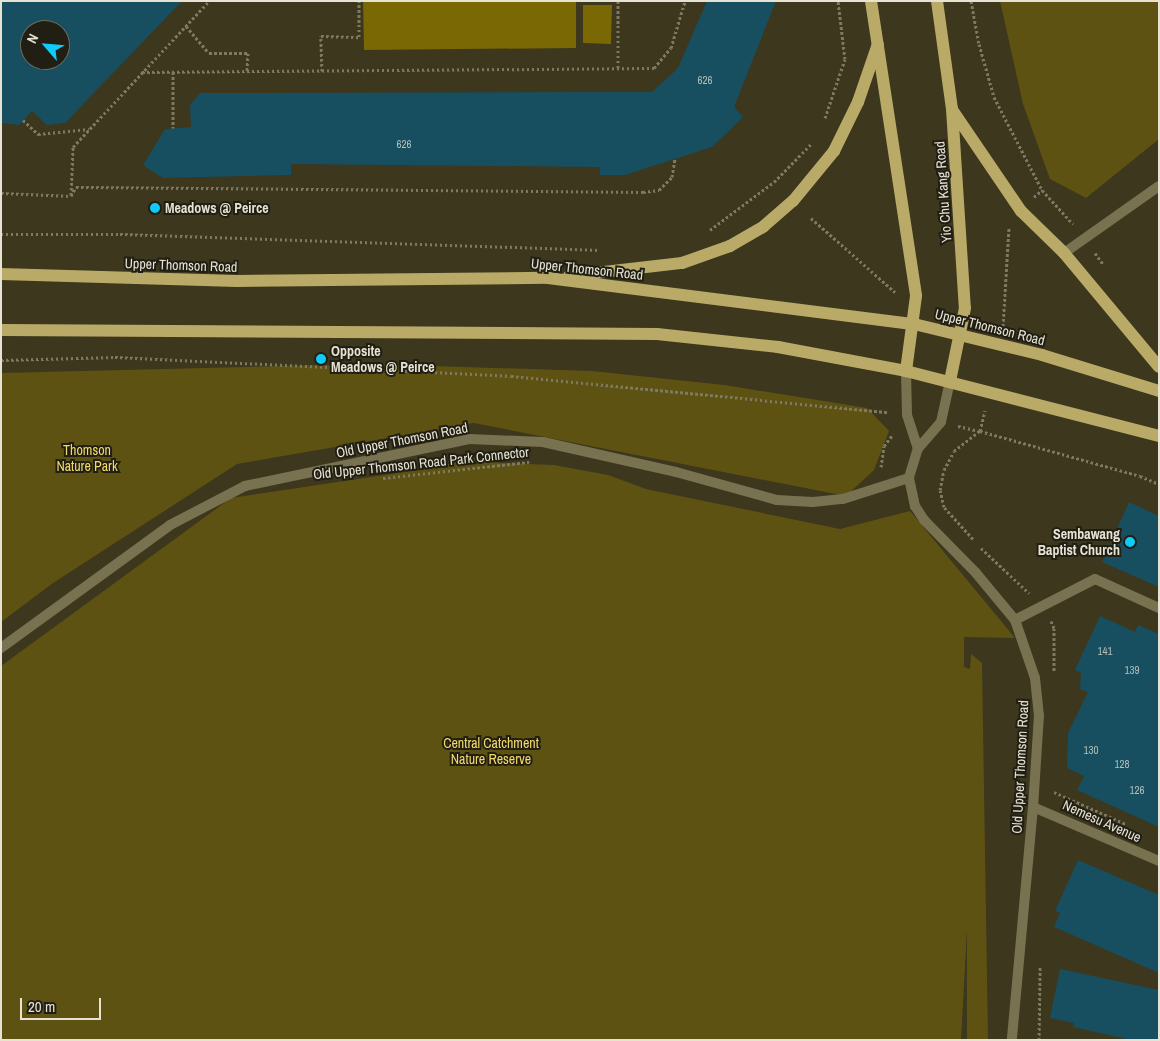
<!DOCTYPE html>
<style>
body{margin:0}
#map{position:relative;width:1160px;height:1041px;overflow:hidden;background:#3c371d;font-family:"Archivo Narrow",sans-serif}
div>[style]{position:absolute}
.green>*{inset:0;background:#5e5212}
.water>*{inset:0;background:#796804}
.building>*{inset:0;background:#174f60}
.path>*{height:3px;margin-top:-1.5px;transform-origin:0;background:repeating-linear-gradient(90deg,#7d7963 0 2.5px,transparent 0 5px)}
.street>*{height:10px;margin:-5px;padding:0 5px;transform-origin:5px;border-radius:5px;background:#787251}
.primary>*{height:12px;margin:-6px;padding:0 6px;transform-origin:6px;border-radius:6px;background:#b9ab67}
.dots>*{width:14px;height:14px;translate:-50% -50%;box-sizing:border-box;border:2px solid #211e13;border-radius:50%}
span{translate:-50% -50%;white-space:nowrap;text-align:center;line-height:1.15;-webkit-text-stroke:4px #211e13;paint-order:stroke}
.number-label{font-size:11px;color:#b2beb6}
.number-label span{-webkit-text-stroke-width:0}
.street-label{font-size:14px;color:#e6e3d3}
.poi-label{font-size:14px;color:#e6e3d3;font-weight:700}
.left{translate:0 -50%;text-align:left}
.right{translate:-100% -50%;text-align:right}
.park-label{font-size:14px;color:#f3db6a}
.frame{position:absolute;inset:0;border:2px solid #e6e3d3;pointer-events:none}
.north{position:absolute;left:20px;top:20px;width:50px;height:50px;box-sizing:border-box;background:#211e13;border:1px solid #706d60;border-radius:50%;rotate:297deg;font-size:14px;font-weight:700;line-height:20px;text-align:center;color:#e6e3d3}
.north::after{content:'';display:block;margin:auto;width:18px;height:22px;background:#10cafa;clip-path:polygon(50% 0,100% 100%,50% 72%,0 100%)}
.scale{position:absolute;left:20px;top:998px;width:81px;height:22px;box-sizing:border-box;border:2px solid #e6e3d3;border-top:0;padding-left:6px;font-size:15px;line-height:18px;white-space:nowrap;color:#e6e3d3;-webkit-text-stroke:4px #211e13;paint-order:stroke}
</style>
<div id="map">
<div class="green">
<i style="clip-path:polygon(1000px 1px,1159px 1px,1159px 139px,1086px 198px,1050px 179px,1023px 104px)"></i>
<i style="clip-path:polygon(369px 364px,592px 371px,724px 385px,867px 408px,889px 431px,874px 470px,846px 496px,474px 423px,237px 464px,53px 583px,1px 622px,1px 373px)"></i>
<i style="clip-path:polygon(473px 458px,501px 463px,554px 465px,608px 475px,646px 489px,840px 529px,910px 511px,1015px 638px,964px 637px,964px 667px,970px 669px,971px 654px,982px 663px,988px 1040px,967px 1040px,967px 929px,961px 1040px,1px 1040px,1px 666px,231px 498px,431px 468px)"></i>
</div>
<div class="water">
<i style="clip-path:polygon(363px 1px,576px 1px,576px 48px,364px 50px)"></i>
<i style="clip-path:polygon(583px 5px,612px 5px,611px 44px,583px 43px)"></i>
</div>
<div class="building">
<i style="clip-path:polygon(evenodd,1px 1px,182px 1px,65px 123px,47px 125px,32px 111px,19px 125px,1px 123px,1px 1px,30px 30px,60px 30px,60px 60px,30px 60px,30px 30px)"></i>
<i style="clip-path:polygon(707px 1px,776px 1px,734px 107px,743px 117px,712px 147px,625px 175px,600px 175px,600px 167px,291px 164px,291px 175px,163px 178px,143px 165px,165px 129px,191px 127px,190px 105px,200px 93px,652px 92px,678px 68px)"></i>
<i style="clip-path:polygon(1129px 502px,1159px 516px,1159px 587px,1102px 562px)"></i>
<i style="clip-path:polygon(1100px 616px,1135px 632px,1138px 625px,1159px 634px,1159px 827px,1077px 790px,1084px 776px,1067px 768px,1068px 733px,1088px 692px,1080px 689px,1081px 673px,1075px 670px)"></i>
<i style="clip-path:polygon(1078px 860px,1159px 895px,1159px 973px,1054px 927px,1060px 913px,1055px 911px)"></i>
<i style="clip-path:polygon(1060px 969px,1159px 990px,1159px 1040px,1131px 1040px,1073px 1027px,1074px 1023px,1050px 1018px)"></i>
</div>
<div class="path">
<i style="left:971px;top:1px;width:44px;rotate:79.5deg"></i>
<i style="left:979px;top:44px;width:55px;rotate:74.2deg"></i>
<i style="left:994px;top:97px;width:105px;rotate:62.7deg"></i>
<i style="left:1042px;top:190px;width:46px;rotate:47.6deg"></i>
<i style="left:186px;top:26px;width:35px;rotate:50deg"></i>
<i style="left:209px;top:53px;width:39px"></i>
<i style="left:248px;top:53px;width:18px;rotate:93deg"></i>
<i style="left:618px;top:68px;width:67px;rotate:-90deg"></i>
<i style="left:322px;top:71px;width:35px;rotate:-92deg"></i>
<i style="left:321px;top:36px;width:38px;rotate:2deg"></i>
<i style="left:359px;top:37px;width:36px;rotate:-90deg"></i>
<i style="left:142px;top:72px;width:512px;rotate:-0.45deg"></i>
<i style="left:654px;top:68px;width:26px;rotate:-50deg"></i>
<i style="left:671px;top:48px;width:49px;rotate:-73.4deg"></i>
<i style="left:173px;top:72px;width:56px;rotate:90deg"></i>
<i style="left:825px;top:118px;width:62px;rotate:-71.3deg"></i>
<i style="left:845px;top:59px;width:58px;rotate:-96.9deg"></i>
<i style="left:23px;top:120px;width:21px;rotate:43deg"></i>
<i style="left:38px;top:134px;width:51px;rotate:-5.6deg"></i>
<i style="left:1px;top:193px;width:70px;rotate:2.5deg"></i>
<i style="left:71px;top:196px;width:10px;rotate:-61deg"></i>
<i style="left:76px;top:187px;width:567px;rotate:0.51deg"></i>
<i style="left:643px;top:192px;width:16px;rotate:-7deg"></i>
<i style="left:659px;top:190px;width:18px;rotate:-45deg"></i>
<i style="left:672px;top:177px;width:18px;rotate:-81deg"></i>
<i style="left:71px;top:195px;width:48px;rotate:-87.6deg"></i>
<i style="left:73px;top:147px;width:200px;rotate:-47deg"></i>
<i style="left:1034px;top:197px;width:11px;rotate:-41deg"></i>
<i style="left:811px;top:218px;width:112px;rotate:41.4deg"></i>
<i style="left:710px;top:230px;width:80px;rotate:-36.9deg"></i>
<i style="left:774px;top:182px;width:54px;rotate:-45.7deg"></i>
<i style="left:1px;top:234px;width:119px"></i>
<i style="left:120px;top:234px;width:480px;rotate:1.9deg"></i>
<i style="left:1095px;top:253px;width:14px;rotate:54deg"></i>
<i style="left:1003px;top:326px;width:98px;rotate:-86.5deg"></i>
<i style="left:1px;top:360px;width:114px;rotate:-1.5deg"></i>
<i style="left:115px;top:357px;width:396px;rotate:2.7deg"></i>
<i style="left:511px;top:376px;width:379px;rotate:5.5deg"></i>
<i style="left:958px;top:426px;width:23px;rotate:13deg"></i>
<i style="left:980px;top:431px;width:21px;rotate:-76deg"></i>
<i style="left:881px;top:467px;width:21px;rotate:-82deg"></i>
<i style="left:884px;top:446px;width:15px;rotate:-53deg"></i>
<i style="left:383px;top:478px;width:147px;rotate:-6.3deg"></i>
<i style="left:973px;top:539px;width:43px;rotate:-132.2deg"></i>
<i style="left:944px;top:507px;width:17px;rotate:-103deg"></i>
<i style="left:940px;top:490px;width:20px;rotate:-79deg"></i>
<i style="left:944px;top:470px;width:21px;rotate:-62deg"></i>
<i style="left:954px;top:451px;width:33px;rotate:-38deg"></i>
<i style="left:980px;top:431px;width:166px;rotate:15.7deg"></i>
<i style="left:1140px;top:476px;width:21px;rotate:23deg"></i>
<i style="left:981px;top:548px;width:66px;rotate:43.2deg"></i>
<i style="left:1051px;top:621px;width:8px;rotate:67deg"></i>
<i style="left:1054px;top:628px;width:44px;rotate:90deg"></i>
<i style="left:1054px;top:792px;width:79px;rotate:24deg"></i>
<i style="left:1039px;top:1040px;width:73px;rotate:-89.2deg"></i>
</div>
<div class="street">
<i style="left:1064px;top:253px;width:116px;rotate:-35.2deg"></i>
<i style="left:906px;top:371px;width:44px;rotate:88.7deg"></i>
<i style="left:907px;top:415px;width:35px;rotate:72deg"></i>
<i style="left:950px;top:381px;width:42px;rotate:102.4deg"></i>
<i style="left:941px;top:422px;width:35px;rotate:131deg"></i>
<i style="left:918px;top:448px;width:31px;rotate:107deg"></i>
<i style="left:909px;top:478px;width:29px;rotate:78deg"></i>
<i style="left:915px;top:506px;width:17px;rotate:57deg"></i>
<i style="left:924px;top:520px;width:74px;rotate:45.5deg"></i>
<i style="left:976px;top:573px;width:61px;rotate:50.3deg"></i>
<i style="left:1015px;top:620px;width:61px;rotate:71deg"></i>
<i style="left:1035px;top:678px;width:37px;rotate:84deg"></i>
<i style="left:1039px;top:715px;width:92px;rotate:93.7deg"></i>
<i style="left:1033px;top:807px;width:234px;rotate:95.2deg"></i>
<i style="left:1015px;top:620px;width:90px;rotate:-27.1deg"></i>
<i style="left:1095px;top:579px;width:70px;rotate:24.4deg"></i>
<i style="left:1px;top:648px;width:209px;rotate:-36deg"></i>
<i style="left:170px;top:525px;width:85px;rotate:-27.5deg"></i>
<i style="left:245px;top:486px;width:229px;rotate:-11.8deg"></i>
<i style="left:469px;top:439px;width:74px;rotate:2.3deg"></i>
<i style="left:543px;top:442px;width:136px;rotate:12.7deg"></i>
<i style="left:676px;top:472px;width:105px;rotate:15.5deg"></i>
<i style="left:777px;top:500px;width:36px;rotate:3deg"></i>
<i style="left:813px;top:502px;width:30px;rotate:-6deg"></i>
<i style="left:843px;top:499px;width:69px;rotate:-17.7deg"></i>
<i style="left:1033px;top:807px;width:137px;rotate:23.2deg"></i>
</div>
<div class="primary">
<i style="left:871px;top:1px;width:298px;rotate:81.3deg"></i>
<i style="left:916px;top:296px;width:76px;rotate:97.6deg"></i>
<i style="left:937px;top:1px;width:109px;rotate:82.1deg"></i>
<i style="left:952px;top:109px;width:199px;rotate:86.3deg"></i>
<i style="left:965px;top:308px;width:75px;rotate:101.6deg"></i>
<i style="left:953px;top:111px;width:121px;rotate:55.8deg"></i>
<i style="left:1021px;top:211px;width:60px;rotate:44.3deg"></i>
<i style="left:1064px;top:253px;width:148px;rotate:50.2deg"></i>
<i style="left:1px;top:274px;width:236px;rotate:1.7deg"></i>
<i style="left:237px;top:281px;width:311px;rotate:-0.6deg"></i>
<i style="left:548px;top:278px;width:369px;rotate:7.2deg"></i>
<i style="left:914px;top:324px;width:132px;rotate:13.6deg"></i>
<i style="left:1042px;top:355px;width:122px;rotate:17.1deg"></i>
<i style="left:569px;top:276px;width:114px;rotate:-6.6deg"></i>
<i style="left:682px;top:263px;width:51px;rotate:-19.5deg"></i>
<i style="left:730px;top:246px;width:39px;rotate:-30deg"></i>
<i style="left:764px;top:226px;width:38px;rotate:-41deg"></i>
<i style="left:793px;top:201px;width:65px;rotate:-50.6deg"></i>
<i style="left:834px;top:151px;width:55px;rotate:-63.9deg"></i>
<i style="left:858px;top:102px;width:61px;rotate:-71deg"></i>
<i style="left:1px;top:330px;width:656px;rotate:0.35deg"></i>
<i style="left:657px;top:334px;width:122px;rotate:6.1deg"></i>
<i style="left:778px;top:347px;width:130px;rotate:10.6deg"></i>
<i style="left:906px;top:371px;width:261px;rotate:14.4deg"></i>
</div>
<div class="dots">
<i style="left:155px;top:208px;background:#10cafa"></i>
<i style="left:321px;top:359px;background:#10cafa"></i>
<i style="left:1130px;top:542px;background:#10cafa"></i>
</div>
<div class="number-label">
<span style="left:705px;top:80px">626</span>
<span style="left:404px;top:144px">626</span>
<span style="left:1105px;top:651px">141</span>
<span style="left:1132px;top:670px">139</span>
<span style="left:1091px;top:750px">130</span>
<span style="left:1122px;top:764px">128</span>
<span style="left:1137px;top:790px">126</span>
</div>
<div class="street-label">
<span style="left:943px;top:192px;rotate:-94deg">Yio Chu Kang Road</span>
<span style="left:181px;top:265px;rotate:2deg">Upper Thomson Road</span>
<span style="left:587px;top:269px;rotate:6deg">Upper Thomson Road</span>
<span style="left:990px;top:327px;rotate:14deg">Upper Thomson Road</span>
<span style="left:402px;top:440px;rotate:-11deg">Old Upper Thomson Road</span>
<span style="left:421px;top:463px;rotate:-6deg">Old Upper Thomson Road Park Connector</span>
<span style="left:1020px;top:767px;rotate:-87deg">Old Upper Thomson Road</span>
<span style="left:1102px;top:821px;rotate:24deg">Nemesu Avenue</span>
</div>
<div class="poi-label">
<span class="left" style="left:165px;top:208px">Meadows @ Peirce</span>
<span class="left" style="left:331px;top:359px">Opposite<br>Meadows @ Peirce</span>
<span class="right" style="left:1120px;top:542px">Sembawang<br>Baptist Church</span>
</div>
<div class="park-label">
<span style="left:87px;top:458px">Thomson<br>Nature Park</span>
<span style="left:491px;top:751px">Central Catchment<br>Nature Reserve</span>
</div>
<div class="frame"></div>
<div class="north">N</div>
<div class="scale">20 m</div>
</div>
